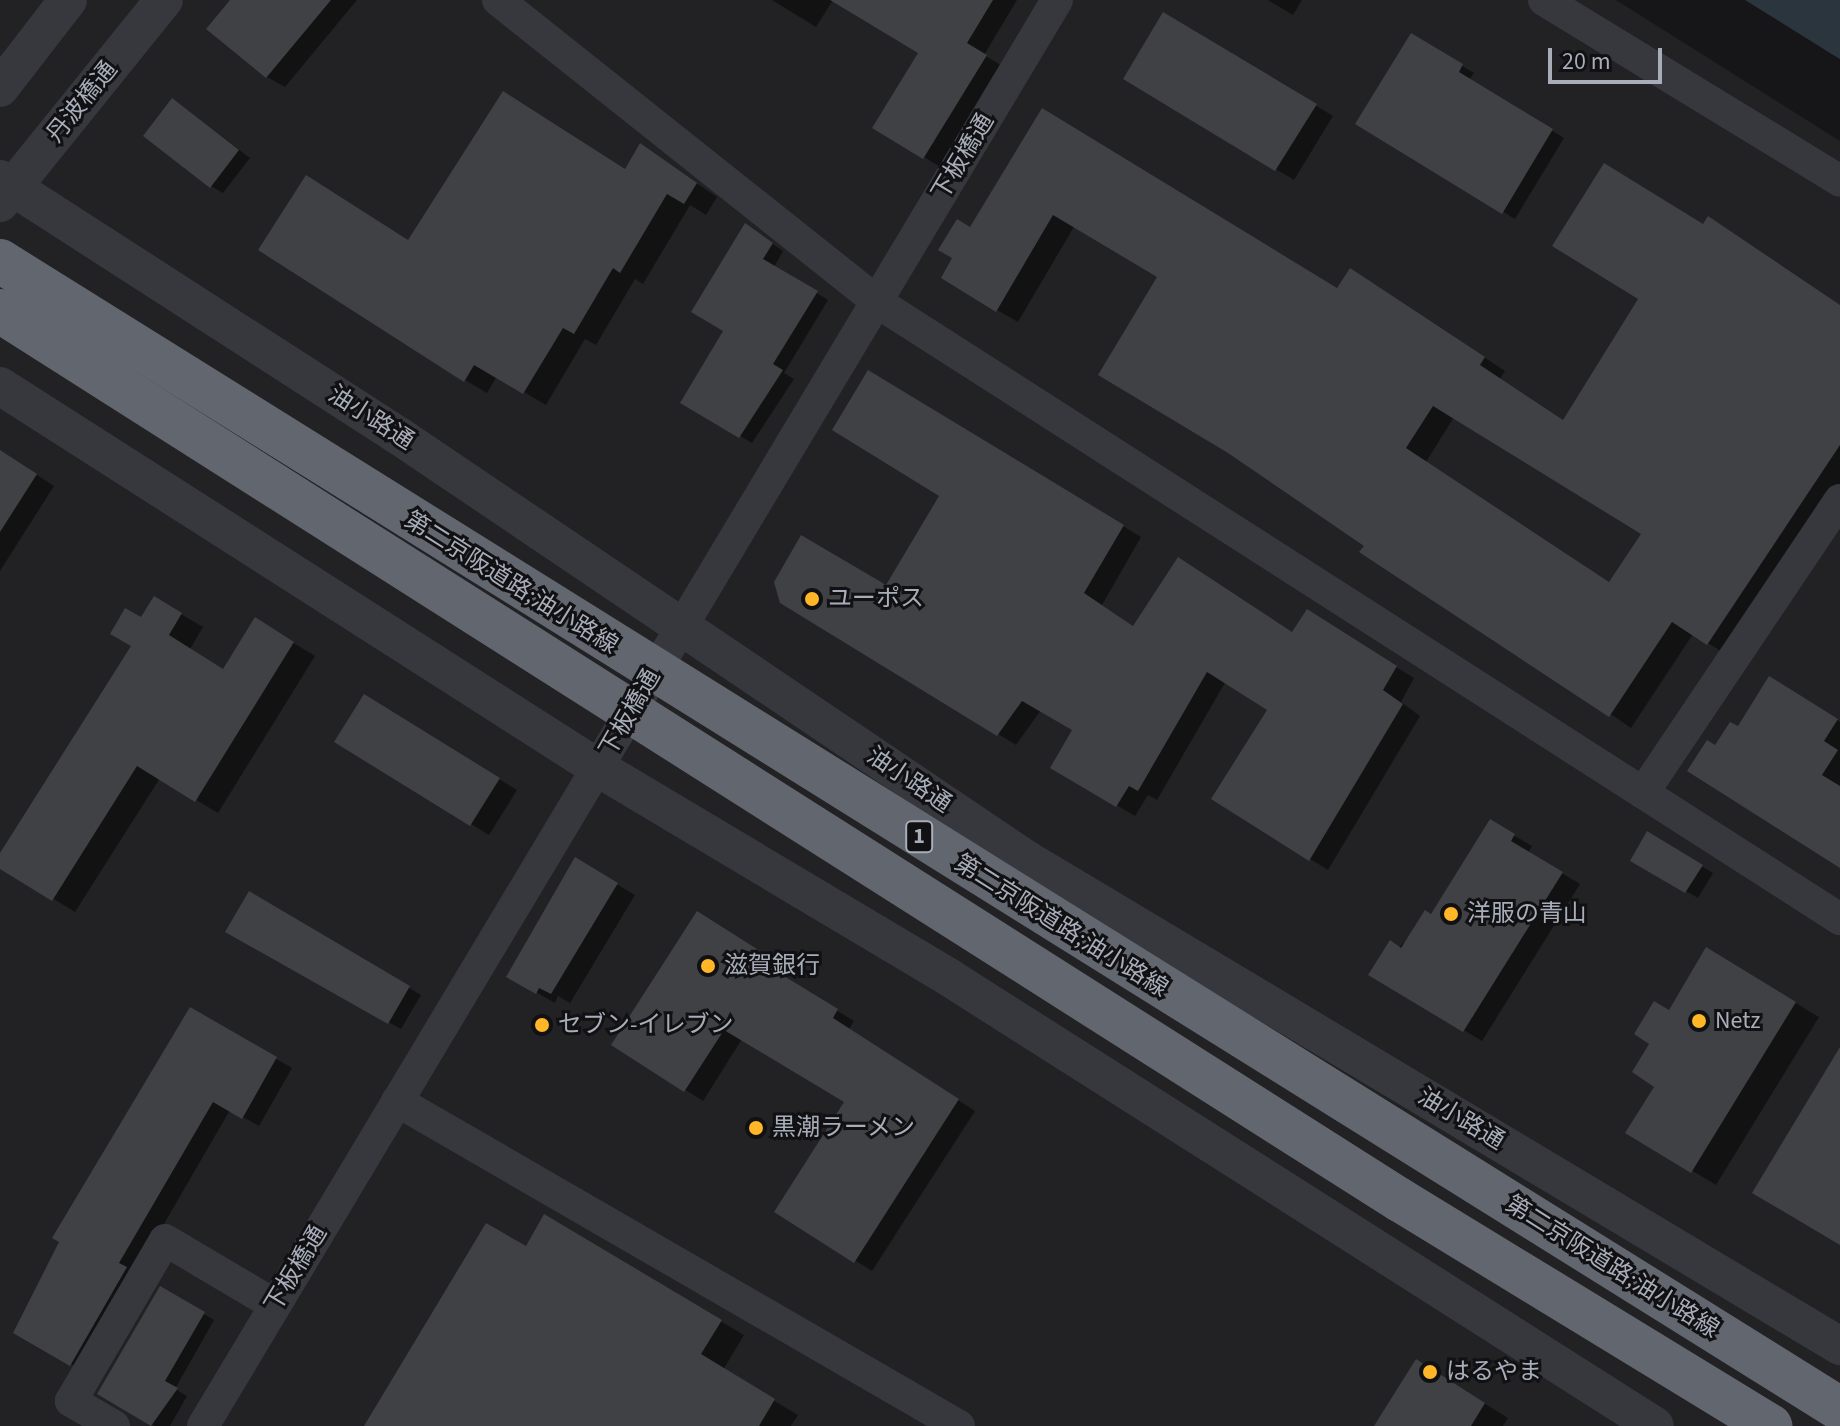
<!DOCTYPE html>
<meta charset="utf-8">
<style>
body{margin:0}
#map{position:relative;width:1840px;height:1426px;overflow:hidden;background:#161618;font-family:"Source Sans 3","Noto Sans JP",sans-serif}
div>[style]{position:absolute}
.built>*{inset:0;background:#222225}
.water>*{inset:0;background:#2b353d}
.shadow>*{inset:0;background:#0007}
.building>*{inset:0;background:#404145}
.minor>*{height:32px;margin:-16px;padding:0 16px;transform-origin:16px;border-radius:16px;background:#37383e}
.tertiary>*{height:38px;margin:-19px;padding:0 19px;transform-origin:19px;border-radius:19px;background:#37383e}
.motorway-bridge>*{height:44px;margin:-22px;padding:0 22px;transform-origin:22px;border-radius:22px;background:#62666f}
.dots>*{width:22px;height:22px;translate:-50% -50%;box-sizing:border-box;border:4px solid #111113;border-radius:50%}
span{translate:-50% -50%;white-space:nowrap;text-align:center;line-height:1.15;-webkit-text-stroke:6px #111113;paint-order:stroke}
.shield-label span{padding:2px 6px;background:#111113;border:2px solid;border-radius:6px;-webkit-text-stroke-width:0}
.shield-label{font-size:22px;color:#a7adb9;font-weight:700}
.street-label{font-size:24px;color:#a7adb9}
.poi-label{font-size:24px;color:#a7adb9}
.left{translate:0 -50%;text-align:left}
.scale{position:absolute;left:1548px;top:48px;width:114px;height:36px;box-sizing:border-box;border:4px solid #a7adb9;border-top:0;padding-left:10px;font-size:24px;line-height:28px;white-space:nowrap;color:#a7adb9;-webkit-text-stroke:6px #111113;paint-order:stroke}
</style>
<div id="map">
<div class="built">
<i style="clip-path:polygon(0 0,1616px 0,1840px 141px,1840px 1426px,0 1426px)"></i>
</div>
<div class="water">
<i style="clip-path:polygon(1745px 0,1840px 0,1840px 59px,1830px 53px)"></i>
</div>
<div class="shadow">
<i style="clip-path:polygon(233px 0,357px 0,285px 87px,267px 77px)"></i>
<i style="clip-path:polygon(772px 0,833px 0,816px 27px)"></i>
<i style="clip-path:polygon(834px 0,1017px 0,984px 55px,1004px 67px,942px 168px,875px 127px,921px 53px)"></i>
<i style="clip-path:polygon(1268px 0,1302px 0,1293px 15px)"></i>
<i style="clip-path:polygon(1164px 14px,1333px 116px,1294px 180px,1126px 79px)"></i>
<i style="clip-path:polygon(1412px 36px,1474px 73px,1469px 80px,1564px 138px,1515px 219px,1358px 123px)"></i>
<i style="clip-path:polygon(173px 100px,250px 158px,223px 193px,211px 186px)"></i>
<i style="clip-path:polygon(evenodd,1042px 110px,1338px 290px,1372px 283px,1505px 371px,1500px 379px,1564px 422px,1704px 226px,1840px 305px,1840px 489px,1729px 656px,1693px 634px,1631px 728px,1366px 545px,1160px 276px,1075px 225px,1018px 322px,997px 310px,971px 229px,1042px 110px,1454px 417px,1644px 533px,1610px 584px,1426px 462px,1454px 417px)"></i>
<i style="clip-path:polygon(641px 146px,717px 197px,706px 215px,690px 205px,643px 284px,635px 279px,596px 345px,585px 339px,546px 405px,497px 376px,487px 393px,465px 380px,409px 242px,626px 171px)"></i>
<i style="clip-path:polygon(757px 233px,783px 251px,774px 267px,828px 300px,784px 373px,794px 379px,752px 443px,682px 402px,725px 331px)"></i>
<i style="clip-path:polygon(887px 383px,1141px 537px,1102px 605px,1133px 626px,1294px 633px,1324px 622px,1414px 678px,1401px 702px,1420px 716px,1328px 870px,1214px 799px,1270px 709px,1226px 681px,1157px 800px,1148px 795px,1135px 816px,1053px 767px,1075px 729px,1041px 710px,1016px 745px,782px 601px,887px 587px,942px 495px)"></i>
<i style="clip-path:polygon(0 451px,54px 486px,0 571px)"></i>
<i style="clip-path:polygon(155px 599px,203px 627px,190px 649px,224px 671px,277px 633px,315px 656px,218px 813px,160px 778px,75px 912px,0 866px,0 856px,134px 646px)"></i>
<i style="clip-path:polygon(1787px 688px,1840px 722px,1840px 865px,1716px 747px)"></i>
<i style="clip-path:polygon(383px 707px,517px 790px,489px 835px,337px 741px)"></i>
<i style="clip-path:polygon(1491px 822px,1532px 846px,1528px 853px,1580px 884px,1482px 1041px,1371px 974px,1432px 916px)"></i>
<i style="clip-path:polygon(1648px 834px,1713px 873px,1698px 898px,1632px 860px)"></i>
<i style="clip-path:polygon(576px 860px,635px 895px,570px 1003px,558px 996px,555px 1003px,508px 976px)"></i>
<i style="clip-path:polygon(250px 894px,421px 995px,401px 1029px,228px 932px)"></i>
<i style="clip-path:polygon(715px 923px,787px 970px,782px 977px,854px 1021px,849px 1029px,975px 1111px,872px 1271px,776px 1211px,847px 1101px,742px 1039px,703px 1101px,613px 1044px)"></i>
<i style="clip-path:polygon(1730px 964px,1819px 1017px,1716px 1185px,1628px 1132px,1656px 1087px,1670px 1013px)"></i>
<i style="clip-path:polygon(190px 1009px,292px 1068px,259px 1126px,230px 1110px,135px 1274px,87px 1373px,16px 1332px)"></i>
<i style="clip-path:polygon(545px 1217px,744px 1335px,723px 1370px,798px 1415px,791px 1426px,366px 1426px,527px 1249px)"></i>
<i style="clip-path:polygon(161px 1289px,214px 1320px,175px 1389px,187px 1396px,170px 1426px,155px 1426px,100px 1393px)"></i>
<i style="clip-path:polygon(1440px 1376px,1508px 1418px,1503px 1426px,1377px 1426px)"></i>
</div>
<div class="building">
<i style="clip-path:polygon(230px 0,331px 0,266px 78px,206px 29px)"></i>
<i style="clip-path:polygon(830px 0,993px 0,967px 43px,987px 55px,923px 159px,872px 128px,918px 53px)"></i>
<i style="clip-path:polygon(1163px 12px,1317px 104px,1275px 171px,1123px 79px)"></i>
<i style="clip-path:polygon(1411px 33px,1463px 64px,1459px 72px,1553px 129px,1502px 214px,1355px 124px)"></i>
<i style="clip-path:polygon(503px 91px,625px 169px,640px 143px,697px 183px,684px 204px,667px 194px,620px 273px,613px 268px,574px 334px,563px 328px,523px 394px,474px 365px,464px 382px,258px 250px,306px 175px,408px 240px)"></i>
<i style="clip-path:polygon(172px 98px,239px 150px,210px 188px,143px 136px)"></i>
<i style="clip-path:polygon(evenodd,1042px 108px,1337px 288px,1350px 268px,1485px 357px,1480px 365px,1563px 420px,1638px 299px,1552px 246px,1604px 163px,1703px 224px,1708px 216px,1840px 305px,1840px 445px,1707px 645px,1672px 622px,1609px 717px,1359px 552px,1364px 546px,1228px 453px,1098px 375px,1157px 277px,1053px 215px,996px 312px,941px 278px,952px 258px,938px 250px,957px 219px,970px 227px,1042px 108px,1433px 406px,1641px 534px,1609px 582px,1406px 448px,1433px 406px)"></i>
<i style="clip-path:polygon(745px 223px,773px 243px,763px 259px,818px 291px,773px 364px,783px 370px,739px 438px,680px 403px,723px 331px,691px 312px)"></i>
<i style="clip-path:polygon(868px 370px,1124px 525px,1084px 593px,1133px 626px,1178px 557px,1292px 632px,1307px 609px,1397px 666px,1383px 690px,1403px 704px,1309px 861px,1211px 799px,1267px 710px,1207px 672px,1138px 791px,1129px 786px,1116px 807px,1050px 768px,1072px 730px,1022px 701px,997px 736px,780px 603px,774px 582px,801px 535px,886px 585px,939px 496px,832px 430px)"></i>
<i style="clip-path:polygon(0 450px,37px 474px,0 532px)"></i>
<i style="clip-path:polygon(154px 596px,182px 613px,169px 635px,223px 669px,255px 617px,294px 642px,195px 802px,137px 766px,52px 901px,0 869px,0 853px,131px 646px,110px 634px,125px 608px,141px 617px)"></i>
<i style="clip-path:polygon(1769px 676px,1838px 719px,1824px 741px,1838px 750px,1822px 775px,1840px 786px,1840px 868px,1687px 771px,1707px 740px,1715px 745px,1730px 722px,1738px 726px)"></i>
<i style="clip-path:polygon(364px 694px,500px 778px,470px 826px,334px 742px)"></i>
<i style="clip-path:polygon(1490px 819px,1515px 834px,1511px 841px,1563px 872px,1463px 1032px,1368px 975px,1390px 940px,1401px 948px,1425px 910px,1431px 914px)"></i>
<i style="clip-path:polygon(1647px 831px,1703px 865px,1685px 893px,1630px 861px)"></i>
<i style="clip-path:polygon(575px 857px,618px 883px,551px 994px,539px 988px,536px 994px,506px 977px)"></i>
<i style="clip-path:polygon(249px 891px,410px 986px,388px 1024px,225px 932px)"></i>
<i style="clip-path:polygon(697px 911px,771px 958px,766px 965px,838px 1009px,833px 1018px,959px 1099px,854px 1263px,774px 1212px,844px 1102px,724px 1030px,684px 1092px,611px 1045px)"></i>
<i style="clip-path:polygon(1706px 947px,1796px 1002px,1691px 1173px,1625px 1133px,1654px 1087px,1632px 1072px,1649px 1044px,1634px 1034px,1654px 1001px,1669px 1010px)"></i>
<i style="clip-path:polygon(190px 1007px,277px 1057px,242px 1119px,213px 1102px,119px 1263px,127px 1267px,70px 1366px,13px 1333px,59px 1242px,52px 1238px)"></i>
<i style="clip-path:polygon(1840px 1047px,1840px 1245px,1752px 1193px)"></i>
<i style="clip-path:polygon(544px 1214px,722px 1320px,701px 1354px,775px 1399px,759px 1426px,364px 1426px,486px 1223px,526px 1246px)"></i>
<i style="clip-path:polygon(160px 1286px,205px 1312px,165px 1381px,178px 1388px,151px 1426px,97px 1394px)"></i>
<i style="clip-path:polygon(1416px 1359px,1485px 1403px,1471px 1426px,1374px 1426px)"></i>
</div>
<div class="minor">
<i style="left:498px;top:0;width:485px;rotate:38.5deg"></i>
<i style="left:877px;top:302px;width:1144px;rotate:32.65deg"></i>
<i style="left:1544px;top:0;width:347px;rotate:31.4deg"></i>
<i style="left:1643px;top:793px;width:353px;rotate:-56.1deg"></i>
<i style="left:397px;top:1101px;width:649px;rotate:30.04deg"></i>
<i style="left:114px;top:1426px;width:50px;rotate:-149.8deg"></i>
<i style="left:71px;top:1401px;width:186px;rotate:-59.7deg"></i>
<i style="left:165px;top:1240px;width:128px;rotate:30.6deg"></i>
<i style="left:203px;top:1426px;width:1662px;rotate:-59.08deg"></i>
</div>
<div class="tertiary">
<i style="left:0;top:88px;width:111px;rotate:-52.3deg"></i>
<i style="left:0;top:179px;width:475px;rotate:32.8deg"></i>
<i style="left:399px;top:436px;width:756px;rotate:34.01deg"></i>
<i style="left:1026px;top:859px;width:949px;rotate:30.89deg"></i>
<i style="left:0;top:203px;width:261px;rotate:-51.1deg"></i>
<i style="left:0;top:386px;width:710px;rotate:32.57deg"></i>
<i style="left:598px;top:768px;width:410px;rotate:30.8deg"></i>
<i style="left:950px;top:978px;width:835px;rotate:32.43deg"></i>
</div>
<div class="motorway-bridge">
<i style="left:0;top:261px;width:2169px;rotate:31.96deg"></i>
<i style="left:0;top:311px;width:1658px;rotate:32.42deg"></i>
<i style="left:1400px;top:1200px;width:434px;rotate:31.4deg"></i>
</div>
<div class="dots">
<i style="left:812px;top:599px;background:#ffb727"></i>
<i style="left:1451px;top:914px;background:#ffb727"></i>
<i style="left:708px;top:966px;background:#ffb727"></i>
<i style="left:1699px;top:1021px;background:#ffb727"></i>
<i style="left:542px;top:1025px;background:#ffb727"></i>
<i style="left:756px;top:1128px;background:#ffb727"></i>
<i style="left:1430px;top:1372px;background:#ffb727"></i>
</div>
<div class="shield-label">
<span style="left:919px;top:837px">1</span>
</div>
<div class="street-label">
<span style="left:82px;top:102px;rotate:-51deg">丹波橋通</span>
<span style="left:963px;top:157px;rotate:-59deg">下板橋通</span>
<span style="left:371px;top:418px;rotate:33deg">油小路通</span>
<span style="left:511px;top:583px;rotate:32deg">第二京阪道路;油小路線</span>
<span style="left:630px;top:713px;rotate:-60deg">下板橋通</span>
<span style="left:909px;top:780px;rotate:34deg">油小路通</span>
<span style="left:1061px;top:926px;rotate:32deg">第二京阪道路;油小路線</span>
<span style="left:1461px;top:1119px;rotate:31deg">油小路通</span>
<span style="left:1612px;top:1267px;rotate:32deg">第二京阪道路;油小路線</span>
<span style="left:296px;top:1269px;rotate:-59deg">下板橋通</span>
</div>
<div class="poi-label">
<span class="left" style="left:828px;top:599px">ユーポス</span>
<span class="left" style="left:1467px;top:914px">洋服の青山</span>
<span class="left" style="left:724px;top:966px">滋賀銀行</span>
<span class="left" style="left:1715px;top:1021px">Netz</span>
<span class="left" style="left:558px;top:1025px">セブン-イレブン</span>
<span class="left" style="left:772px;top:1128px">黒潮ラーメン</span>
<span class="left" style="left:1446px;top:1372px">はるやま</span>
</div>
<div class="scale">20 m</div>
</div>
